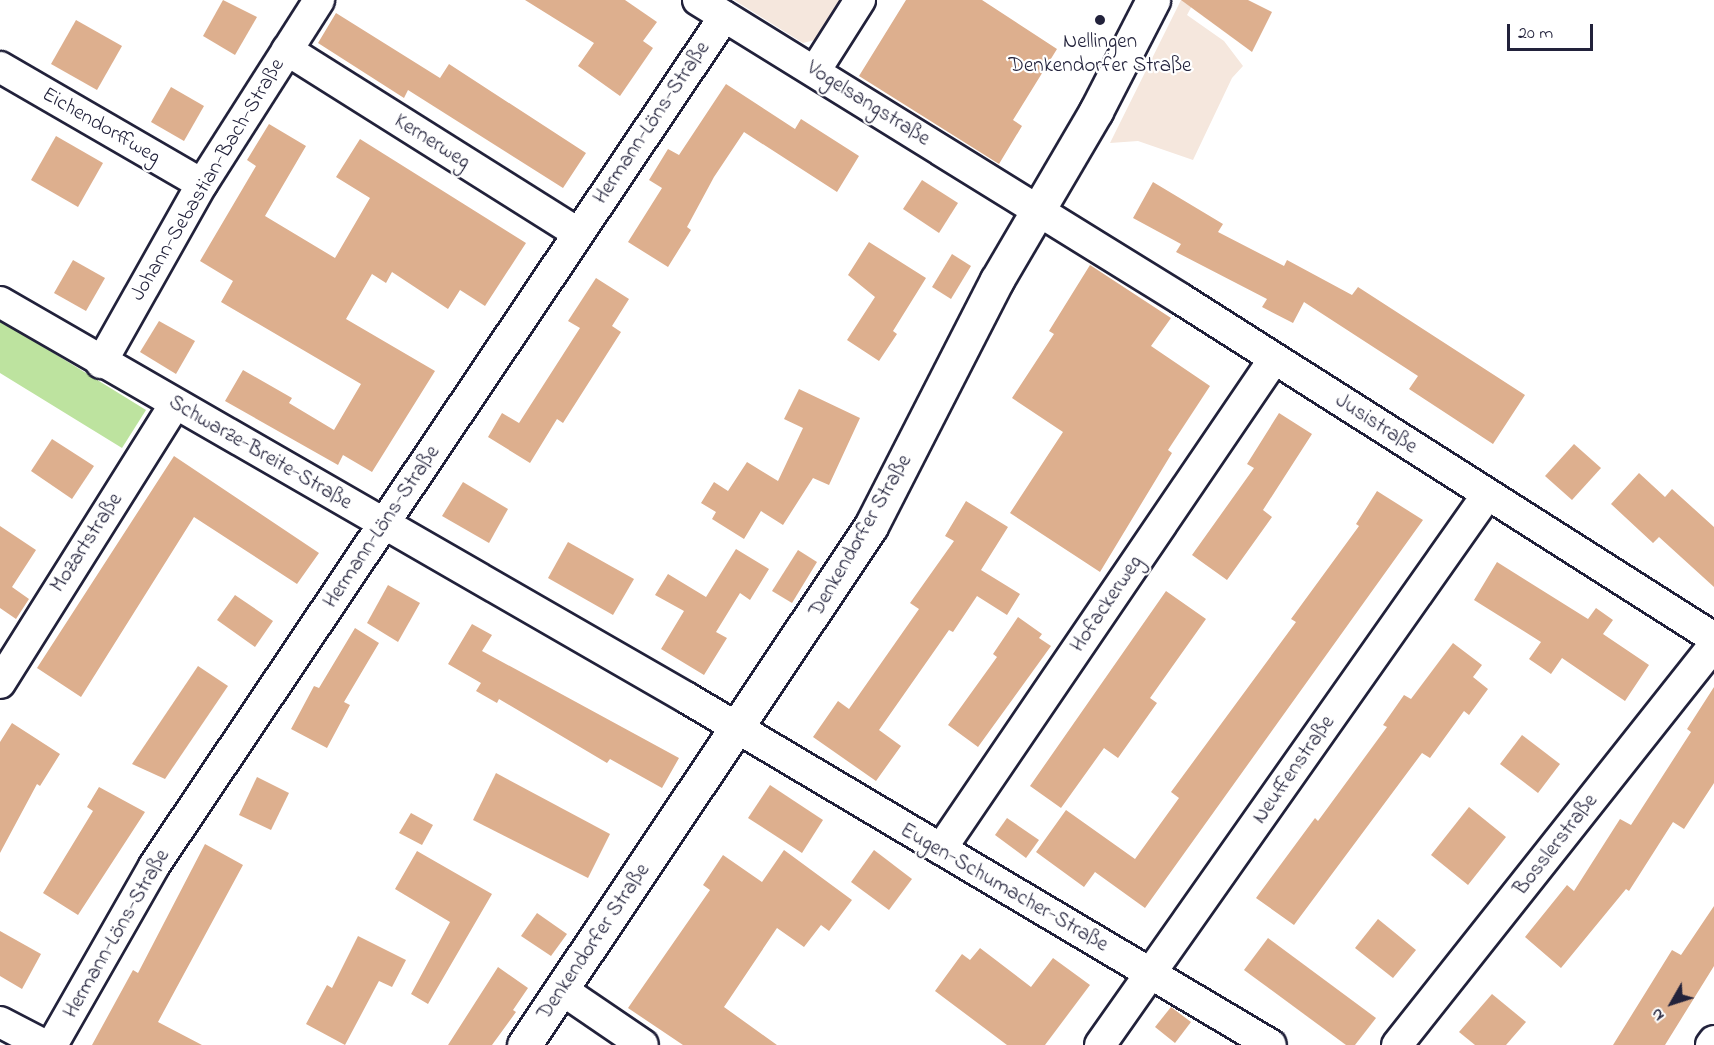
<!DOCTYPE html>
<meta charset="utf-8">
<style>
body{margin:0}
#map{position:relative;width:1714px;height:1045px;overflow:hidden;background:#fff;font-family:"Indie Flower",sans-serif}
div>[style]{position:absolute}
.built>*{inset:0;background:#f5e7dd}
.green>*{inset:0;background:#bde39f}
.building>*{inset:0;background:#ddaf8e}
.roads{filter:drop-shadow(2px 0 #22223b) drop-shadow(-2px 0 #22223b) drop-shadow(0 2px #22223b) drop-shadow(0 -2px #22223b)}
.minor>*{height:30px;margin:-15px;padding:0 15px;transform-origin:15px;border-radius:15px;background:#fff}
.major>*{height:33px;margin:-16.5px;padding:0 16.5px;transform-origin:16.5px;border-radius:16.5px;background:#fff}
.dots>*{width:16px;height:16px;translate:-50% -50%;box-sizing:border-box;border:3px solid #fff;border-radius:50%}
span{translate:-50% -50%;white-space:nowrap;text-align:center;line-height:1.15;-webkit-text-stroke:4.5px #fff;paint-order:stroke}
.poi-label{font-size:21px;color:#22223b}
.street-label{font-size:21px;color:#22223b}
.north{position:absolute;left:1642px;top:973px;width:60px;height:60px;-webkit-text-stroke:4px #fff;paint-order:stroke;rotate:231deg;font-size:16px;font-weight:700;line-height:24px;text-align:center;color:#22223b}
.north::after{content:'';display:block;margin:auto;width:21px;height:27px;background:#22223b;clip-path:polygon(50% 0,100% 100%,50% 72%,0 100%)}
.scale{position:absolute;left:1507px;top:24px;width:86px;height:27px;box-sizing:border-box;border:3px solid #22223b;border-top:0;padding-left:8px;font-size:18px;line-height:21px;white-space:nowrap;color:#22223b;-webkit-text-stroke:4px #fff;paint-order:stroke}
</style>
<div id="map">
<div class="built">
<i style="clip-path:polygon(734px 0,840px 0,815px 40px,803px 43px)"></i>
<i style="clip-path:polygon(1181px 0,1195px 0,1187px 15px,1224px 41px,1243px 66px,1232px 78px,1193px 160px,1138px 141px,1110px 143px)"></i>
</div>
<div class="green">
<i style="clip-path:polygon(0 320px,146px 410px,122px 448px,0 373px)"></i>
</div>
<div class="building">
<i style="clip-path:polygon(223px 0,257px 17px,235px 55px,203px 36px)"></i>
<i style="clip-path:polygon(525px 0,625px 0,657px 22px,643px 41px,653px 48px,620px 96px,578px 66px,594px 43px)"></i>
<i style="clip-path:polygon(906px 0,982px 0,1057px 49px,1013px 120px,1022px 126px,999px 164px,859px 76px)"></i>
<i style="clip-path:polygon(1181px 0,1248px 0,1272px 12px,1252px 52px)"></i>
<i style="clip-path:polygon(336px 13px,440px 78px,449px 64px,586px 153px,563px 188px,408px 90px,404px 98px,318px 43px)"></i>
<i style="clip-path:polygon(76px 20px,122px 46px,97px 90px,51px 64px)"></i>
<i style="clip-path:polygon(726px 84px,795px 129px,801px 119px,859px 156px,837px 192px,744px 132px,714px 177px,687px 227px,691px 230px,668px 267px,628px 242px,662px 188px,649px 180px,668px 149px,679px 155px)"></i>
<i style="clip-path:polygon(171px 87px,204px 106px,184px 141px,151px 122px)"></i>
<i style="clip-path:polygon(269px 124px,306px 146px,265px 216px,335px 258px,370px 198px,336px 177px,360px 139px,526px 243px,485px 306px,460px 290px,448px 309px,392px 272px,386px 283px,372px 274px,346px 319px,435px 371px,372px 472px,343px 455px,338px 465px,225px 401px,243px 370px,292px 398px,289px 403px,334px 430px,361px 384px,221px 302px,233px 281px,200px 261px,256px 166px,247px 160px)"></i>
<i style="clip-path:polygon(56px 136px,103px 163px,78px 207px,31px 180px)"></i>
<i style="clip-path:polygon(922px 180px,958px 203px,939px 233px,903px 209px)"></i>
<i style="clip-path:polygon(1153px 182px,1223px 224px,1218px 232px,1284px 266px,1287px 260px,1352px 295px,1358px 287px,1525px 395px,1493px 444px,1409px 389px,1418px 376px,1304px 302px,1293px 323px,1262px 307px,1267px 299px,1176px 252px,1181px 244px,1133px 218px)"></i>
<i style="clip-path:polygon(869px 242px,926px 278px,893px 331px,897px 334px,879px 361px,847px 340px,875px 297px,848px 275px)"></i>
<i style="clip-path:polygon(952px 254px,971px 266px,951px 299px,932px 287px)"></i>
<i style="clip-path:polygon(73px 260px,105px 278px,86px 311px,54px 293px)"></i>
<i style="clip-path:polygon(1090px 265px,1171px 318px,1151px 346px,1210px 386px,1168px 450px,1172px 453px,1100px 572px,1010px 513px,1063px 432px,1012px 398px,1054px 334px,1049px 331px)"></i>
<i style="clip-path:polygon(596px 278px,629px 299px,612px 326px,621px 332px,563px 423px,557px 419px,530px 463px,488px 437px,502px 413px,519px 423px,580px 328px,568px 321px)"></i>
<i style="clip-path:polygon(159px 321px,195px 341px,176px 374px,140px 352px)"></i>
<i style="clip-path:polygon(799px 389px,860px 418px,829px 485px,813px 478px,783px 525px,761px 511px,744px 539px,712px 519px,716px 512px,701px 503px,714px 482px,728px 491px,747px 462px,778px 481px,803px 428px,784px 419px)"></i>
<i style="clip-path:polygon(1279px 413px,1312px 434px,1263px 510px,1272px 517px,1227px 580px,1192px 555px,1254px 468px,1247px 464px)"></i>
<i style="clip-path:polygon(52px 439px,94px 466px,72px 499px,31px 471px)"></i>
<i style="clip-path:polygon(1574px 444px,1601px 468px,1572px 500px,1545px 476px)"></i>
<i style="clip-path:polygon(174px 456px,319px 553px,297px 584px,194px 517px,81px 697px,37px 668px)"></i>
<i style="clip-path:polygon(1639px 473px,1665px 497px,1672px 489px,1714px 527px,1714px 587px,1659px 537px,1653px 543px,1611px 504px)"></i>
<i style="clip-path:polygon(463px 482px,508px 509px,489px 543px,442px 516px)"></i>
<i style="clip-path:polygon(1377px 491px,1423px 520px,1145px 908px,1095px 872px,1084px 887px,1036px 852px,1066px 810px,1135px 859px,1179px 798px,1171px 792px,1296px 622px,1291px 619px,1359px 526px,1356px 524px)"></i>
<i style="clip-path:polygon(966px 501px,1008px 527px,981px 570px,1020px 594px,1007px 615px,977px 596px,953px 632px,949px 630px,879px 730px,901px 746px,876px 781px,813px 737px,838px 701px,849px 709px,919px 609px,910px 603px,954px 541px,945px 536px)"></i>
<i style="clip-path:polygon(0 526px,36px 550px,12px 587px,29px 599px,16px 619px,0 608px)"></i>
<i style="clip-path:polygon(568px 542px,634px 579px,613px 615px,548px 578px)"></i>
<i style="clip-path:polygon(736px 549px,769px 569px,750px 600px,740px 593px,716px 632px,727px 638px,704px 675px,661px 649px,684px 611px,655px 595px,668px 574px,706px 597px)"></i>
<i style="clip-path:polygon(798px 550px,817px 562px,792px 603px,772px 591px)"></i>
<i style="clip-path:polygon(1497px 562px,1588px 619px,1596px 608px,1613px 620px,1603px 634px,1649px 665px,1625px 701px,1562px 658px,1551px 674px,1529px 659px,1541px 642px,1474px 600px)"></i>
<i style="clip-path:polygon(388px 585px,420px 603px,398px 642px,367px 623px)"></i>
<i style="clip-path:polygon(1166px 591px,1206px 619px,1150px 698px,1157px 703px,1118px 758px,1104px 748px,1061px 808px,1030px 786px)"></i>
<i style="clip-path:polygon(235px 595px,273px 621px,255px 647px,217px 620px)"></i>
<i style="clip-path:polygon(1018px 617px,1042px 634px,1039px 638px,1051px 646px,978px 747px,948px 725px,997px 657px,993px 654px)"></i>
<i style="clip-path:polygon(472px 624px,492px 635px,482px 651px,679px 758px,662px 788px,610px 759px,607px 763px,499px 699px,497px 703px,476px 691px,481px 683px,448px 664px)"></i>
<i style="clip-path:polygon(355px 628px,379px 643px,344px 702px,350px 705px,327px 748px,291px 729px,314px 686px,319px 688px)"></i>
<i style="clip-path:polygon(1453px 643px,1482px 665px,1473px 677px,1488px 689px,1469px 715px,1464px 711px,1430px 758px,1422px 753px,1294px 925px,1256px 898px,1315px 818px,1318px 821px,1387px 727px,1383px 725px,1404px 695px,1411px 699px)"></i>
<i style="clip-path:polygon(198px 666px,228px 686px,165px 779px,132px 764px)"></i>
<i style="clip-path:polygon(1714px 687px,1714px 783px,1684px 829px,1673px 822px,1629px 891px,1626px 889px,1561px 968px,1525px 937px,1567px 885px,1574px 891px,1620px 819px,1631px 825px,1691px 732px,1687px 729px)"></i>
<i style="clip-path:polygon(12px 723px,60px 754px,40px 786px,37px 784px,0 853px,0 742px)"></i>
<i style="clip-path:polygon(1522px 735px,1560px 764px,1538px 793px,1500px 764px)"></i>
<i style="clip-path:polygon(496px 773px,610px 834px,588px 878px,473px 820px)"></i>
<i style="clip-path:polygon(257px 777px,289px 793px,271px 830px,239px 815px)"></i>
<i style="clip-path:polygon(770px 785px,823px 820px,802px 853px,748px 818px)"></i>
<i style="clip-path:polygon(99px 787px,145px 812px,78px 915px,43px 893px,93px 811px,87px 807px)"></i>
<i style="clip-path:polygon(1469px 807px,1506px 837px,1468px 885px,1431px 855px)"></i>
<i style="clip-path:polygon(411px 813px,433px 825px,422px 845px,399px 833px)"></i>
<i style="clip-path:polygon(1007px 818px,1039px 840px,1026px 858px,995px 835px)"></i>
<i style="clip-path:polygon(205px 844px,243px 865px,158px 1022px,202px 1045px,92px 1045px,133px 970px,138px 973px)"></i>
<i style="clip-path:polygon(784px 850px,852px 900px,829px 931px,821px 925px,804px 947px,777px 928px,724px 1007px,777px 1045px,683px 1045px,628px 1008px,710px 890px,703px 885px,723px 855px,762px 882px)"></i>
<i style="clip-path:polygon(874px 850px,912px 879px,889px 910px,851px 882px)"></i>
<i style="clip-path:polygon(417px 851px,492px 894px,428px 1004px,411px 994px,450px 922px,395px 889px)"></i>
<i style="clip-path:polygon(1714px 906px,1714px 966px,1665px 1045px,1613px 1045px,1672px 950px,1681px 955px)"></i>
<i style="clip-path:polygon(537px 913px,567px 934px,551px 956px,521px 936px)"></i>
<i style="clip-path:polygon(1378px 919px,1416px 950px,1393px 978px,1355px 948px)"></i>
<i style="clip-path:polygon(0 931px,41px 954px,22px 989px,0 976px)"></i>
<i style="clip-path:polygon(358px 936px,406px 960px,392px 987px,379px 981px,345px 1045px,306px 1024px,327px 985px,332px 988px)"></i>
<i style="clip-path:polygon(1268px 938px,1376px 1018px,1355px 1045px,1346px 1045px,1244px 970px)"></i>
<i style="clip-path:polygon(980px 948px,1031px 987px,1053px 958px,1090px 985px,1045px 1045px,1007px 1045px,935px 991px,962px 954px,970px 960px)"></i>
<i style="clip-path:polygon(498px 967px,528px 988px,513px 1010px,516px 1012px,492px 1045px,448px 1045px)"></i>
<i style="clip-path:polygon(1492px 994px,1526px 1022px,1506px 1045px,1475px 1045px,1459px 1032px)"></i>
<i style="clip-path:polygon(1171px 1007px,1191px 1022px,1175px 1043px,1155px 1027px)"></i>
</div>
<div class="roads">
<div class="minor">
<i style="left:698px;top:0;width:568px;rotate:31.76deg"></i>
<i style="left:1181px;top:299px;width:632px;rotate:32.46deg"></i>
<i style="left:287px;top:50px;width:344px;rotate:32.2deg"></i>
<i style="left:0;top:67px;width:233px;rotate:30.1deg"></i>
<i style="left:815px;top:71px;width:84px;rotate:-57.6deg"></i>
<i style="left:0;top:302px;width:793px;rotate:29.96deg"></i>
<i style="left:687px;top:698px;width:679px;rotate:30.72deg"></i>
<i style="left:101px;top:363px;width:206px;rotate:-60.6deg"></i>
<i style="left:202px;top:184px;width:218px;rotate:-57.5deg"></i>
<i style="left:0;top:683px;width:329px;rotate:-57.9deg"></i>
<i style="left:941px;top:849px;width:592px;rotate:-55.8deg"></i>
<i style="left:561px;top:989px;width:99px;rotate:34.3deg"></i>
<i style="left:0;top:1022px;width:50px;rotate:27.6deg"></i>
<i style="left:52px;top:1045px;width:206px;rotate:-60.3deg"></i>
<i style="left:154px;top:866px;width:1023px;rotate:-56.12deg"></i>
<i style="left:1100px;top:1045px;width:673px;rotate:-54.87deg"></i>
<i style="left:1397px;top:1045px;width:510px;rotate:-51.6deg"></i>
<i style="left:1711px;top:1045px;width:5px;rotate:-53deg"></i>
</div>
<div class="major">
<i style="left:524px;top:1045px;width:624px;rotate:-56.23deg"></i>
<i style="left:871px;top:526px;width:276px;rotate:-62.9deg"></i>
<i style="left:997px;top:280px;width:196px;rotate:-59.6deg"></i>
<i style="left:1096px;top:111px;width:125px;rotate:-62.8deg"></i>
</div>
</div>
<div class="dots">
<i style="left:1100px;top:20px;background:#22223b"></i>
</div>
<div class="poi-label">
<span style="left:1100px;top:54px">Nellingen<br>Denkendorfer Straße</span>
</div>
<div class="street-label">
<span style="left:868px;top:104px;rotate:32deg">Vogelsangstraße</span>
<span style="left:652px;top:123px;rotate:-56deg">Hermann-Löns-Straße</span>
<span style="left:101px;top:126px;rotate:30deg">Eichendorffweg</span>
<span style="left:432px;top:142px;rotate:32deg">Kernerweg</span>
<span style="left:208px;top:180px;rotate:-59deg">Johann-Sebastian-Bach-Straße</span>
<span style="left:1376px;top:424px;rotate:33deg">Jusistraße</span>
<span style="left:260px;top:453px;rotate:30deg">Schwarze-Breite-Straße</span>
<span style="left:382px;top:527px;rotate:-56deg">Hermann-Löns-Straße</span>
<span style="left:861px;top:536px;rotate:-60deg">Denkendorfer Straße</span>
<span style="left:87px;top:543px;rotate:-57deg">Mozartstraße</span>
<span style="left:1107px;top:604px;rotate:-56deg">Hofackerweg</span>
<span style="left:1294px;top:770px;rotate:-55deg">Neuffenstraße</span>
<span style="left:1556px;top:845px;rotate:-52deg">Bosslerstraße</span>
<span style="left:1004px;top:888px;rotate:30deg">Eugen-Schumacher-Straße</span>
<span style="left:117px;top:934px;rotate:-60deg">Hermann-Löns-Straße</span>
<span style="left:594px;top:942px;rotate:-56deg">Denkendorfer Straße</span>
</div>
<div class="north">N</div>
<div class="scale">20 m</div>
</div>
